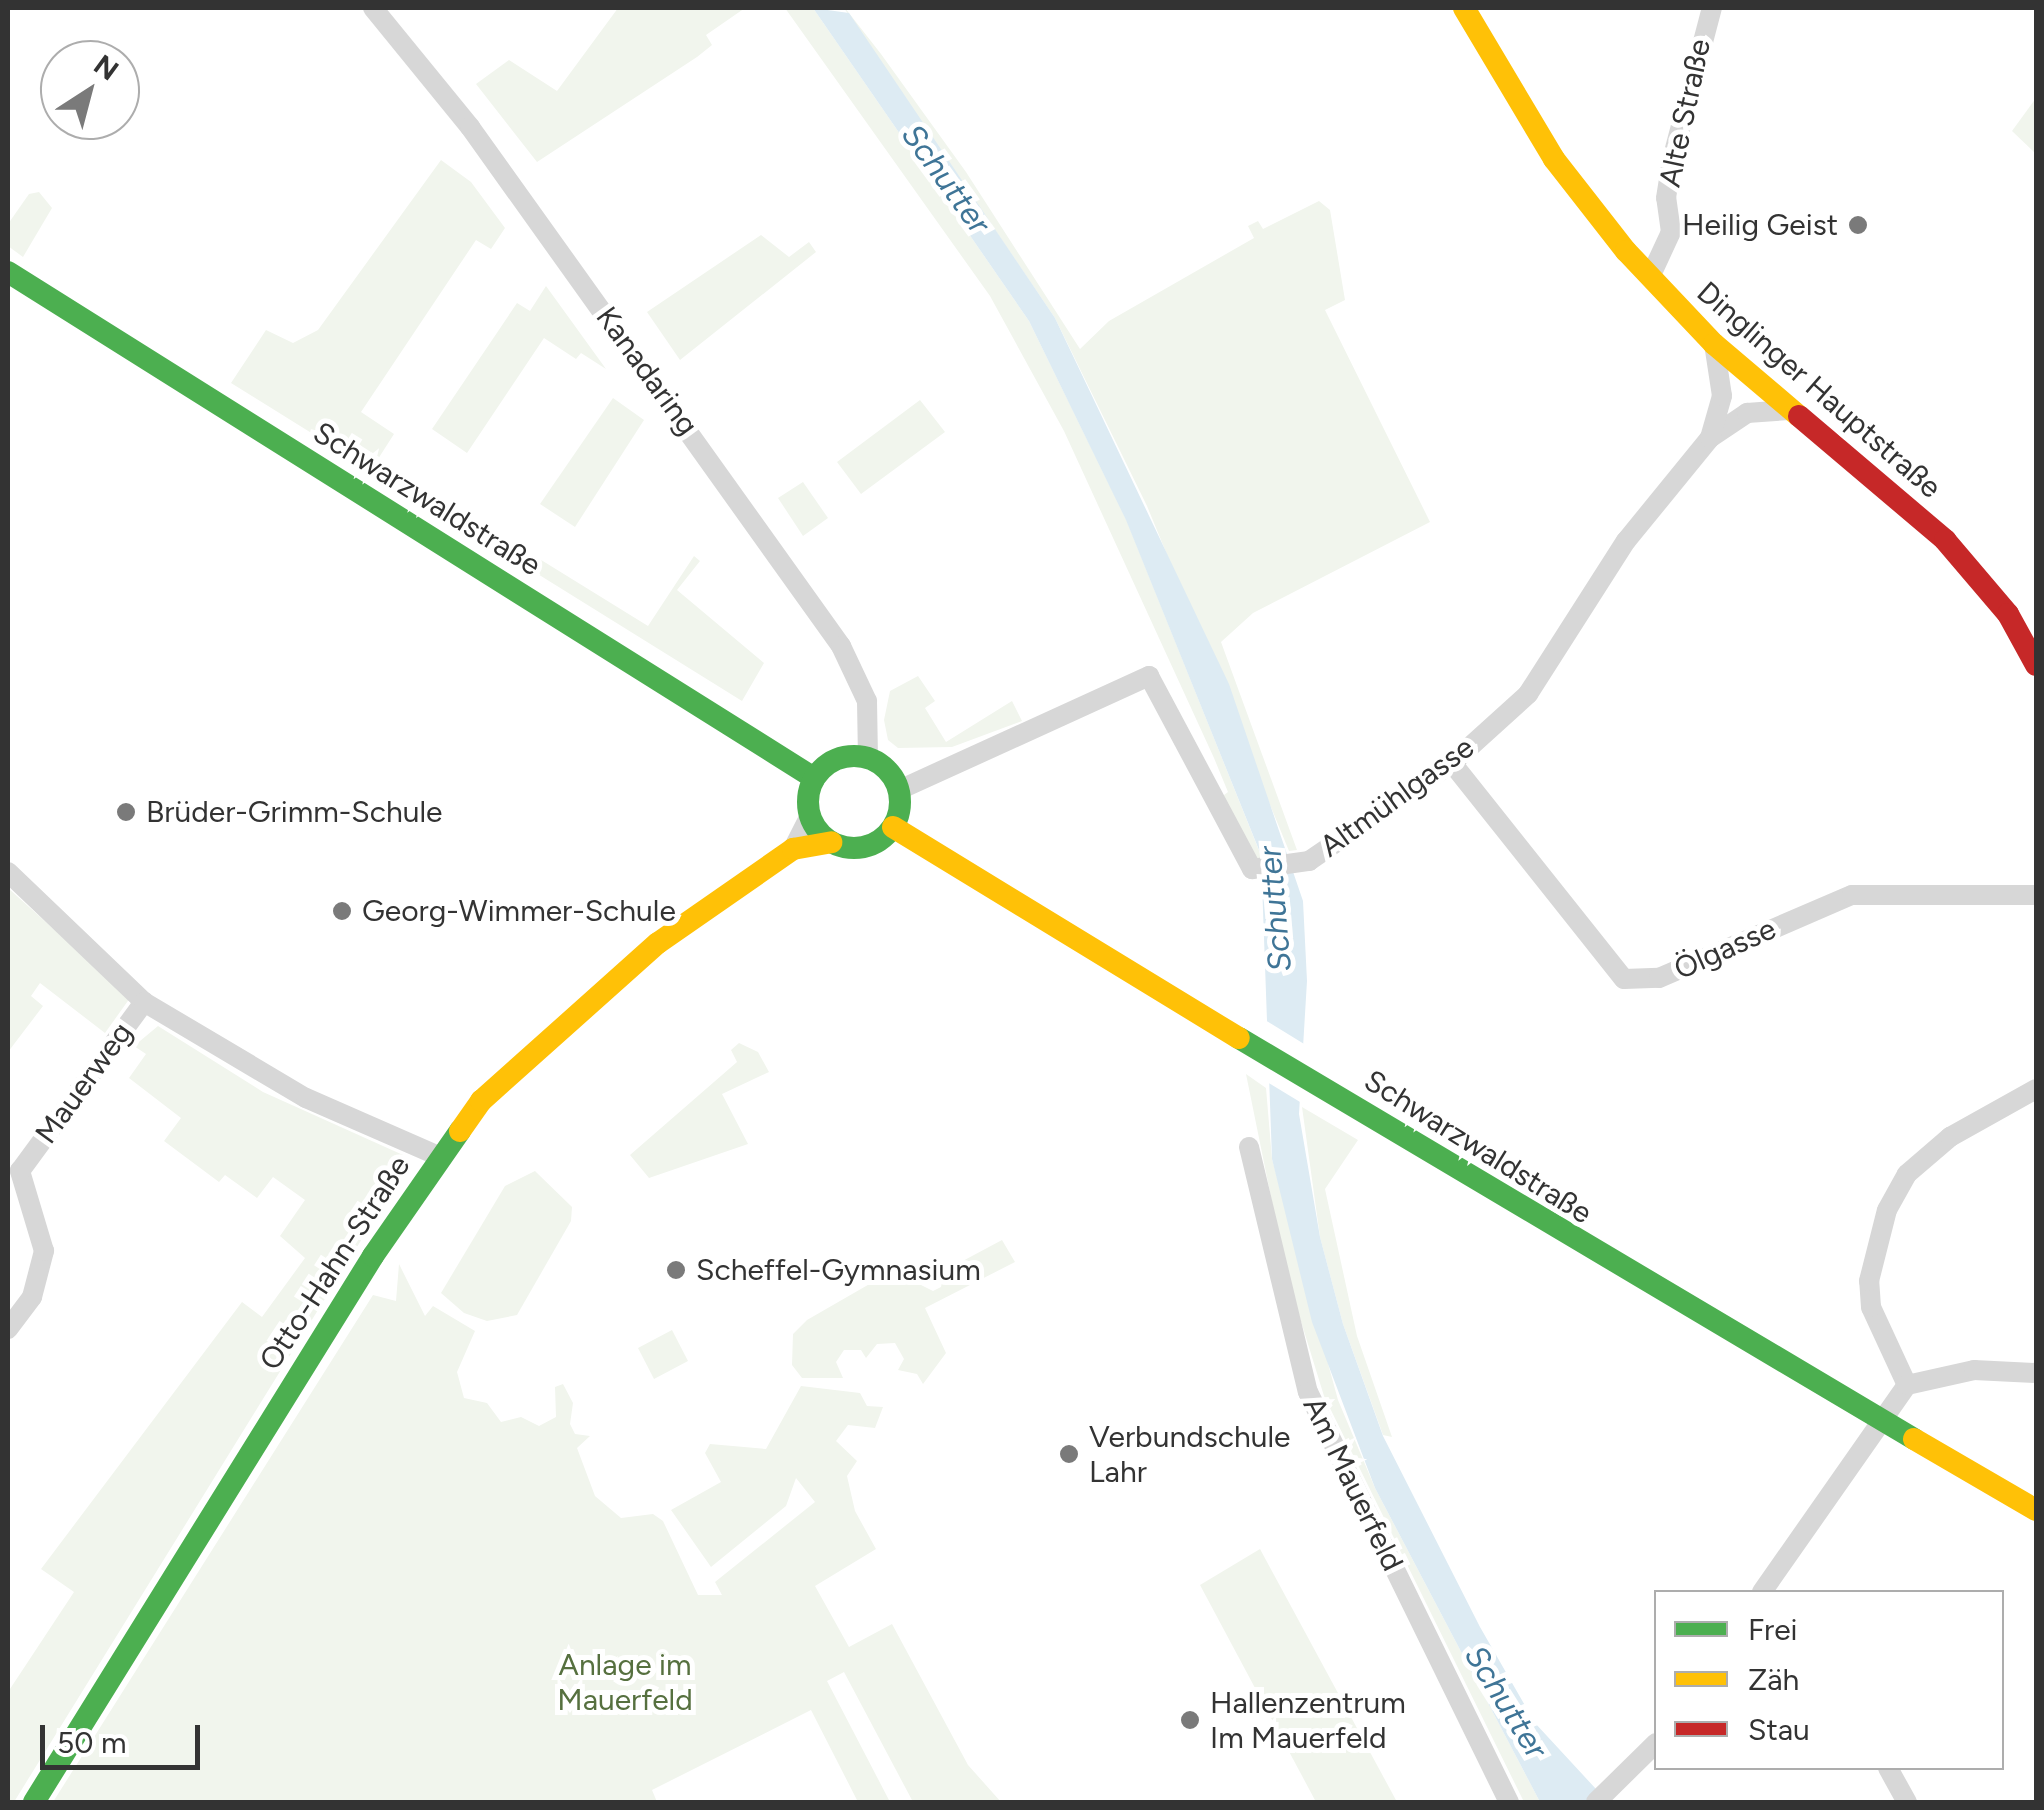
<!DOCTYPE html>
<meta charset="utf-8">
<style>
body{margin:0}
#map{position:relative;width:2044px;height:1810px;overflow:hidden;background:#fff;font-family:Figtree,sans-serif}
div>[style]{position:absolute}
.green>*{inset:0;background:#f1f5ed}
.water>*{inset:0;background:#ddebf3}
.pier>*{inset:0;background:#fff}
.street>*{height:20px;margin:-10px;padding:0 10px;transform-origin:10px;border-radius:10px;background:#d7d7d7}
.fast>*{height:22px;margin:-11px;padding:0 11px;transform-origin:11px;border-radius:11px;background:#4caf50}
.fast>.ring{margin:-11px;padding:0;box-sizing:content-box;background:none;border:22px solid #4caf50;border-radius:50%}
.slow>*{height:22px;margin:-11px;padding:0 11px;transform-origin:11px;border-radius:11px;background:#ffc107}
.jam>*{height:22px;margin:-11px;padding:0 11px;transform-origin:11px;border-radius:11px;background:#c62828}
.dots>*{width:28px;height:28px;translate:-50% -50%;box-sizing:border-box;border:5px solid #fff;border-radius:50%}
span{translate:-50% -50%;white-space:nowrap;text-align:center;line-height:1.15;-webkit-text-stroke:10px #fff;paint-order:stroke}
.street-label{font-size:30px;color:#333}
.poi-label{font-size:30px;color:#333}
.right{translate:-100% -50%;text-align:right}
.left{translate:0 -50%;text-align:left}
.park-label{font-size:30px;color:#56703f}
.water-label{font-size:32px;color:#3f7597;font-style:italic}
.frame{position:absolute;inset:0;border:10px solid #333;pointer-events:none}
.legend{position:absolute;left:1654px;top:1590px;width:350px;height:180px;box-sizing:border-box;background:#fff;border:2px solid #adadad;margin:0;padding:12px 18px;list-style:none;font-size:30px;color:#333}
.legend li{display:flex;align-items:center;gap:20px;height:50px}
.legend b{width:50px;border:2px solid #adadad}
.north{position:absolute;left:40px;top:40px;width:100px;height:100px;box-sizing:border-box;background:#fff;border:2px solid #adadad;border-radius:50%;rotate:36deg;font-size:28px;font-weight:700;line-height:40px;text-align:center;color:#333}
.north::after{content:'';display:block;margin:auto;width:35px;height:45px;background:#7a7a7a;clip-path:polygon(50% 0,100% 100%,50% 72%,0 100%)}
.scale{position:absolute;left:40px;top:1725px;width:160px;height:45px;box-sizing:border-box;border:5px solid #333;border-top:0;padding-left:12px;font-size:30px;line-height:35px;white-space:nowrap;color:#333;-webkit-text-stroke:8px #fff;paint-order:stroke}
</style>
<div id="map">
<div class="green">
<i style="clip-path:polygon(618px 8px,745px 8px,706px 35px,712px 45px,697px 57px,537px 162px,476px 84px,509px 60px,557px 91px)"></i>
<i style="clip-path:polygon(785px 8px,813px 8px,1029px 321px,1126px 519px,1262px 858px,1250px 858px,1220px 798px,1228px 792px,1214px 758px,1064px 431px,990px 296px)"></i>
<i style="clip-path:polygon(844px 8px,845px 8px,881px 54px,966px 172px,1080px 349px,1109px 321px,1254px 238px,1248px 226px,1258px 221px,1263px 229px,1319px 201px,1330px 210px,1345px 300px,1325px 310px,1430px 522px,1253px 613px,1221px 642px,1297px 850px,1289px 851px,1147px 506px,1055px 318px)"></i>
<i style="clip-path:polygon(2036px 98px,2036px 154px,2012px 131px)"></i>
<i style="clip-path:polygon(441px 160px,471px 182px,505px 228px,491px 249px,476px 240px,361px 412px,394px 434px,378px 459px,648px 626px,694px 556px,700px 561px,677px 590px,764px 663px,742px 701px,231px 383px,266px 330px,293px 343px,318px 330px)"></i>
<i style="clip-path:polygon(39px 192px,52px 208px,23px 257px,8px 246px,8px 224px,29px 194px)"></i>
<i style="clip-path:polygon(761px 235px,789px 257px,809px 242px,816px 252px,680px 360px,647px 312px)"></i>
<i style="clip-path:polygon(546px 286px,606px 369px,581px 353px,576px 359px,544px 338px,467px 453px,432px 429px,517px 303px,530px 311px)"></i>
<i style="clip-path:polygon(613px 398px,644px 420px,575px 527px,540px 504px)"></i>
<i style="clip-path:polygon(920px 400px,945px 432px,861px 494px,837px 462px)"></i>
<i style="clip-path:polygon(803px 482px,828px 518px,803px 536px,778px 498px)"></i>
<i style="clip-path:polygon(918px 676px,935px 701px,925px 708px,946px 742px,1012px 701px,1022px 721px,952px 747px,898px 748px,888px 740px,884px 720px,890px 691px)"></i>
<i style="clip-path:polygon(8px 888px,130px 998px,105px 1033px,40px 983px,31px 996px,43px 1006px,8px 1052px)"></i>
<i style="clip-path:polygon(158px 1026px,263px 1092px,403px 1155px,407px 1166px,14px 1802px,8px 1802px,8px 1692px,74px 1592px,41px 1569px,242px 1302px,262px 1317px,305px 1258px,280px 1236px,305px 1200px,273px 1177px,257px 1198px,225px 1175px,219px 1182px,164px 1141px,181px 1118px,129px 1078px,146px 1054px,134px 1046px)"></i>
<i style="clip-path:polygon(739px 1043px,758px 1052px,769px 1072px,722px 1094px,748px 1144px,649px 1178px,630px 1155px,737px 1062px,731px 1050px)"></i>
<i style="clip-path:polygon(1246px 1074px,1266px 1088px,1272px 1159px,1338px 1400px,1375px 1488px,1540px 1802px,1524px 1802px,1324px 1396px,1287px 1276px)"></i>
<i style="clip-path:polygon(1302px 1107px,1358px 1140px,1325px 1189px,1357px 1336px,1392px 1437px,1383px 1435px,1343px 1324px,1320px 1237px)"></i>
<i style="clip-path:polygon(535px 1171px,572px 1207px,571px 1221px,517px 1315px,487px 1321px,464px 1313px,441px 1293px,505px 1186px)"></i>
<i style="clip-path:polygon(1002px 1240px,1015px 1262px,925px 1308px,946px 1353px,923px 1384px,917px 1374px,898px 1370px,904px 1359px,895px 1343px,877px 1344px,866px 1358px,861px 1350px,844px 1350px,836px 1362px,843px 1378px,802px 1378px,792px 1365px,793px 1334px,807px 1320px,906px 1263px,921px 1268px,919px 1284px,933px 1291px,941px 1287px,944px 1271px)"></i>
<i style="clip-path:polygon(399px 1264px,425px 1316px,433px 1306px,475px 1331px,457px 1372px,464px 1398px,487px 1403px,501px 1422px,521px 1417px,539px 1426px,556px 1417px,555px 1387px,563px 1384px,573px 1403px,570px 1424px,575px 1434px,590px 1436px,577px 1448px,595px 1496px,621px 1518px,653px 1514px,663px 1521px,698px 1595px,722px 1595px,715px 1582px,815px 1502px,796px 1478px,786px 1506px,711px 1567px,671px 1510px,721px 1482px,705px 1453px,710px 1444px,766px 1449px,801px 1386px,860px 1393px,867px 1406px,883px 1407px,875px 1428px,848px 1425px,836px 1441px,857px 1461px,847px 1476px,855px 1511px,876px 1549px,815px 1586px,849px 1647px,892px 1624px,968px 1765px,1001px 1802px,913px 1802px,844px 1672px,827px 1681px,890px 1802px,858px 1802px,811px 1710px,652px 1790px,657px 1802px,53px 1802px,373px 1295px,396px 1301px)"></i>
<i style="clip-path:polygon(672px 1330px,688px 1361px,654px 1379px,638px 1348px)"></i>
<i style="clip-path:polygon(1260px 1549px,1397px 1802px,1316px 1802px,1200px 1585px)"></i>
</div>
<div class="water">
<i style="clip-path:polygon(813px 8px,849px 13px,1055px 318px,1229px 684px,1303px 901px,1307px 981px,1299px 1114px,1320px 1237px,1343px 1324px,1383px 1436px,1480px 1627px,1535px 1723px,1608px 1802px,1540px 1802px,1375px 1488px,1312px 1322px,1272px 1159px,1261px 855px,1126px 520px,1029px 321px)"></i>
</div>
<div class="pier">
<i style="clip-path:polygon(1265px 1020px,1309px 1047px,1305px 1105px,1262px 1079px)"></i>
</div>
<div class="street">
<i style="left:373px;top:8px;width:154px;rotate:50.8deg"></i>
<i style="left:470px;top:127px;width:638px;rotate:54.44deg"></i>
<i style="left:841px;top:646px;width:61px;rotate:64.7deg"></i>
<i style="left:867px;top:701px;width:57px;rotate:89deg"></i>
<i style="left:1651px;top:275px;width:47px;rotate:-65.1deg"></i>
<i style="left:1671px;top:232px;width:34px;rotate:-98deg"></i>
<i style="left:1666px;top:198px;width:38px;rotate:-81deg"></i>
<i style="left:1672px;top:160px;width:157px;rotate:-75.3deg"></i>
<i style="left:1710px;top:438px;width:45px;rotate:-34deg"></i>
<i style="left:1747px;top:413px;width:42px;rotate:-4.1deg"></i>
<i style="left:1452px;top:763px;width:276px;rotate:51.5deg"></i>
<i style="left:1624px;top:979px;width:35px;rotate:-2deg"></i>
<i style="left:1659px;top:978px;width:210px;rotate:-23.3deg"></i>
<i style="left:1852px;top:895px;width:184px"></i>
<i style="left:899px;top:790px;width:275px;rotate:-24.5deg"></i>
<i style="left:1149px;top:676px;width:219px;rotate:61.9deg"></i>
<i style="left:1252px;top:869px;width:58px;rotate:-8deg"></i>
<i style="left:1309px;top:861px;width:173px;rotate:-34.4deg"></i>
<i style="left:1452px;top:763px;width:103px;rotate:-42.2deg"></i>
<i style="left:1528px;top:694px;width:182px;rotate:-57.4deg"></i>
<i style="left:1626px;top:541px;width:133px;rotate:-50.8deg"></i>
<i style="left:1710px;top:438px;width:44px;rotate:-74.1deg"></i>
<i style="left:1722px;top:396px;width:53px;rotate:-98.7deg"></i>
<i style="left:793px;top:849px;width:38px;rotate:-63deg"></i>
<i style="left:8px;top:872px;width:188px;rotate:43.7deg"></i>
<i style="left:1249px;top:1147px;width:252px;rotate:76.5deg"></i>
<i style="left:1308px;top:1392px;width:457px;rotate:63.9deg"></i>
<i style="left:8px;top:1329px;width:40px;rotate:-53deg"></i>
<i style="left:32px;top:1297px;width:48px;rotate:-75.4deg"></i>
<i style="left:44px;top:1251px;width:84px;rotate:-106.7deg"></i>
<i style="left:20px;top:1171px;width:210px;rotate:-53.7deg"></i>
<i style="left:144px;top:1002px;width:188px;rotate:30.7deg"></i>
<i style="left:306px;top:1098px;width:145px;rotate:23.6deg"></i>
<i style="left:1907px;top:1385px;width:86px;rotate:-114.8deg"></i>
<i style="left:1871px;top:1307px;width:26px;rotate:-94deg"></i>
<i style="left:1869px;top:1281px;width:73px;rotate:-75.8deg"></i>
<i style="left:1887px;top:1210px;width:41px;rotate:-60.9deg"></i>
<i style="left:1907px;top:1174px;width:57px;rotate:-40.7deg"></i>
<i style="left:1950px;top:1137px;width:98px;rotate:-29.2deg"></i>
<i style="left:1762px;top:1592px;width:253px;rotate:-55deg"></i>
<i style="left:1907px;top:1385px;width:69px;rotate:-12.6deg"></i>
<i style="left:1974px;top:1370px;width:62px;rotate:2.8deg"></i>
<i style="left:1888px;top:1768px;width:39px;rotate:61deg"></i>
<i style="left:1596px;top:1802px;width:84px;rotate:-44.5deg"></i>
</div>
<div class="fast">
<i style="left:8px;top:272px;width:952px;rotate:32.12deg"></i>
<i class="ring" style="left:808px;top:756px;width:70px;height:70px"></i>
<i style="left:1239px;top:1038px;width:785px;rotate:30.71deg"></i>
<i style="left:34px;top:1802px;width:643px;rotate:-58.16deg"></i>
<i style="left:373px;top:1256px;width:152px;rotate:-55.2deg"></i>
</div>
<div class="slow">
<i style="left:1464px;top:8px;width:176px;rotate:59.2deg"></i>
<i style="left:1554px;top:159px;width:117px;rotate:52deg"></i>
<i style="left:1626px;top:251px;width:128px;rotate:46.6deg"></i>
<i style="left:1714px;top:344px;width:111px;rotate:40.3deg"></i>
<i style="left:893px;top:827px;width:405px;rotate:31.4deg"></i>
<i style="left:460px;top:1131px;width:37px;rotate:-55deg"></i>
<i style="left:481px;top:1101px;width:237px;rotate:-41.8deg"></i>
<i style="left:658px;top:943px;width:165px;rotate:-34.8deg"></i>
<i style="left:793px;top:849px;width:39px;rotate:-10deg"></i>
<i style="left:1914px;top:1439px;width:141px;rotate:30.2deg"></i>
</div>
<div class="jam">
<i style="left:1799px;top:416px;width:192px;rotate:40.3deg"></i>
<i style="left:1945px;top:540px;width:97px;rotate:49.6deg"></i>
<i style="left:2008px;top:614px;width:58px;rotate:61.2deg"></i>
</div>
<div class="dots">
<i style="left:1858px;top:225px;background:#7a7a7a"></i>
<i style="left:126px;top:812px;background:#7a7a7a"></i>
<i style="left:342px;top:911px;background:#7a7a7a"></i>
<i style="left:676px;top:1270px;background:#7a7a7a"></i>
<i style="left:1069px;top:1454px;background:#7a7a7a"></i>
<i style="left:1190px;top:1720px;background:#7a7a7a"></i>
</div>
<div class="street-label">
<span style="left:1685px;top:113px;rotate:-78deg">Alte Straße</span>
<span style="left:647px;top:371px;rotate:54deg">Kanadaring</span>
<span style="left:1819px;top:390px;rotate:41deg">Dinglinger Hauptstraße</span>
<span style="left:427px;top:499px;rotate:32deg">Schwarzwaldstraße</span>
<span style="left:1397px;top:797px;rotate:-36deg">Altmühlgasse</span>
<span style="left:1725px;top:949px;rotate:-24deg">Ölgasse</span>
<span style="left:84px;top:1083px;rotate:-54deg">Mauerweg</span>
<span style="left:1478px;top:1147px;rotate:32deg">Schwarzwaldstraße</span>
<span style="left:335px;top:1263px;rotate:-57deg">Otto-Hahn-Straße</span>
<span style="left:1353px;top:1484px;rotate:64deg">Am Mauerfeld</span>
</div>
<div class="poi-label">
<span class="right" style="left:1838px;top:225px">Heilig Geist</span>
<span class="left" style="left:146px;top:812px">Brüder-Grimm-Schule</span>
<span class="left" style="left:362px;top:911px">Georg-Wimmer-Schule</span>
<span class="left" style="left:696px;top:1270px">Scheffel-Gymnasium</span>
<span class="left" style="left:1089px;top:1454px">Verbundschule<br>Lahr</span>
<span class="left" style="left:1210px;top:1720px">Hallenzentrum<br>Im Mauerfeld</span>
</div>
<div class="park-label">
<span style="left:625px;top:1682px">Anlage im<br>Mauerfeld</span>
</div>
<div class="water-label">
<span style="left:946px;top:179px;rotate:54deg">Schutter</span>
<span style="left:1275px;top:909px;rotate:-95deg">Schutter</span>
<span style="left:1506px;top:1702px;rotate:58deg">Schutter</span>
</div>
<div class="frame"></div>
<ul class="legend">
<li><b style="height:12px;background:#4caf50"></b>Frei</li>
<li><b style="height:12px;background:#ffc107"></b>Zäh</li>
<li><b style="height:12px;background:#c62828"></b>Stau</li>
</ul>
<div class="north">N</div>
<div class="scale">50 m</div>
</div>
